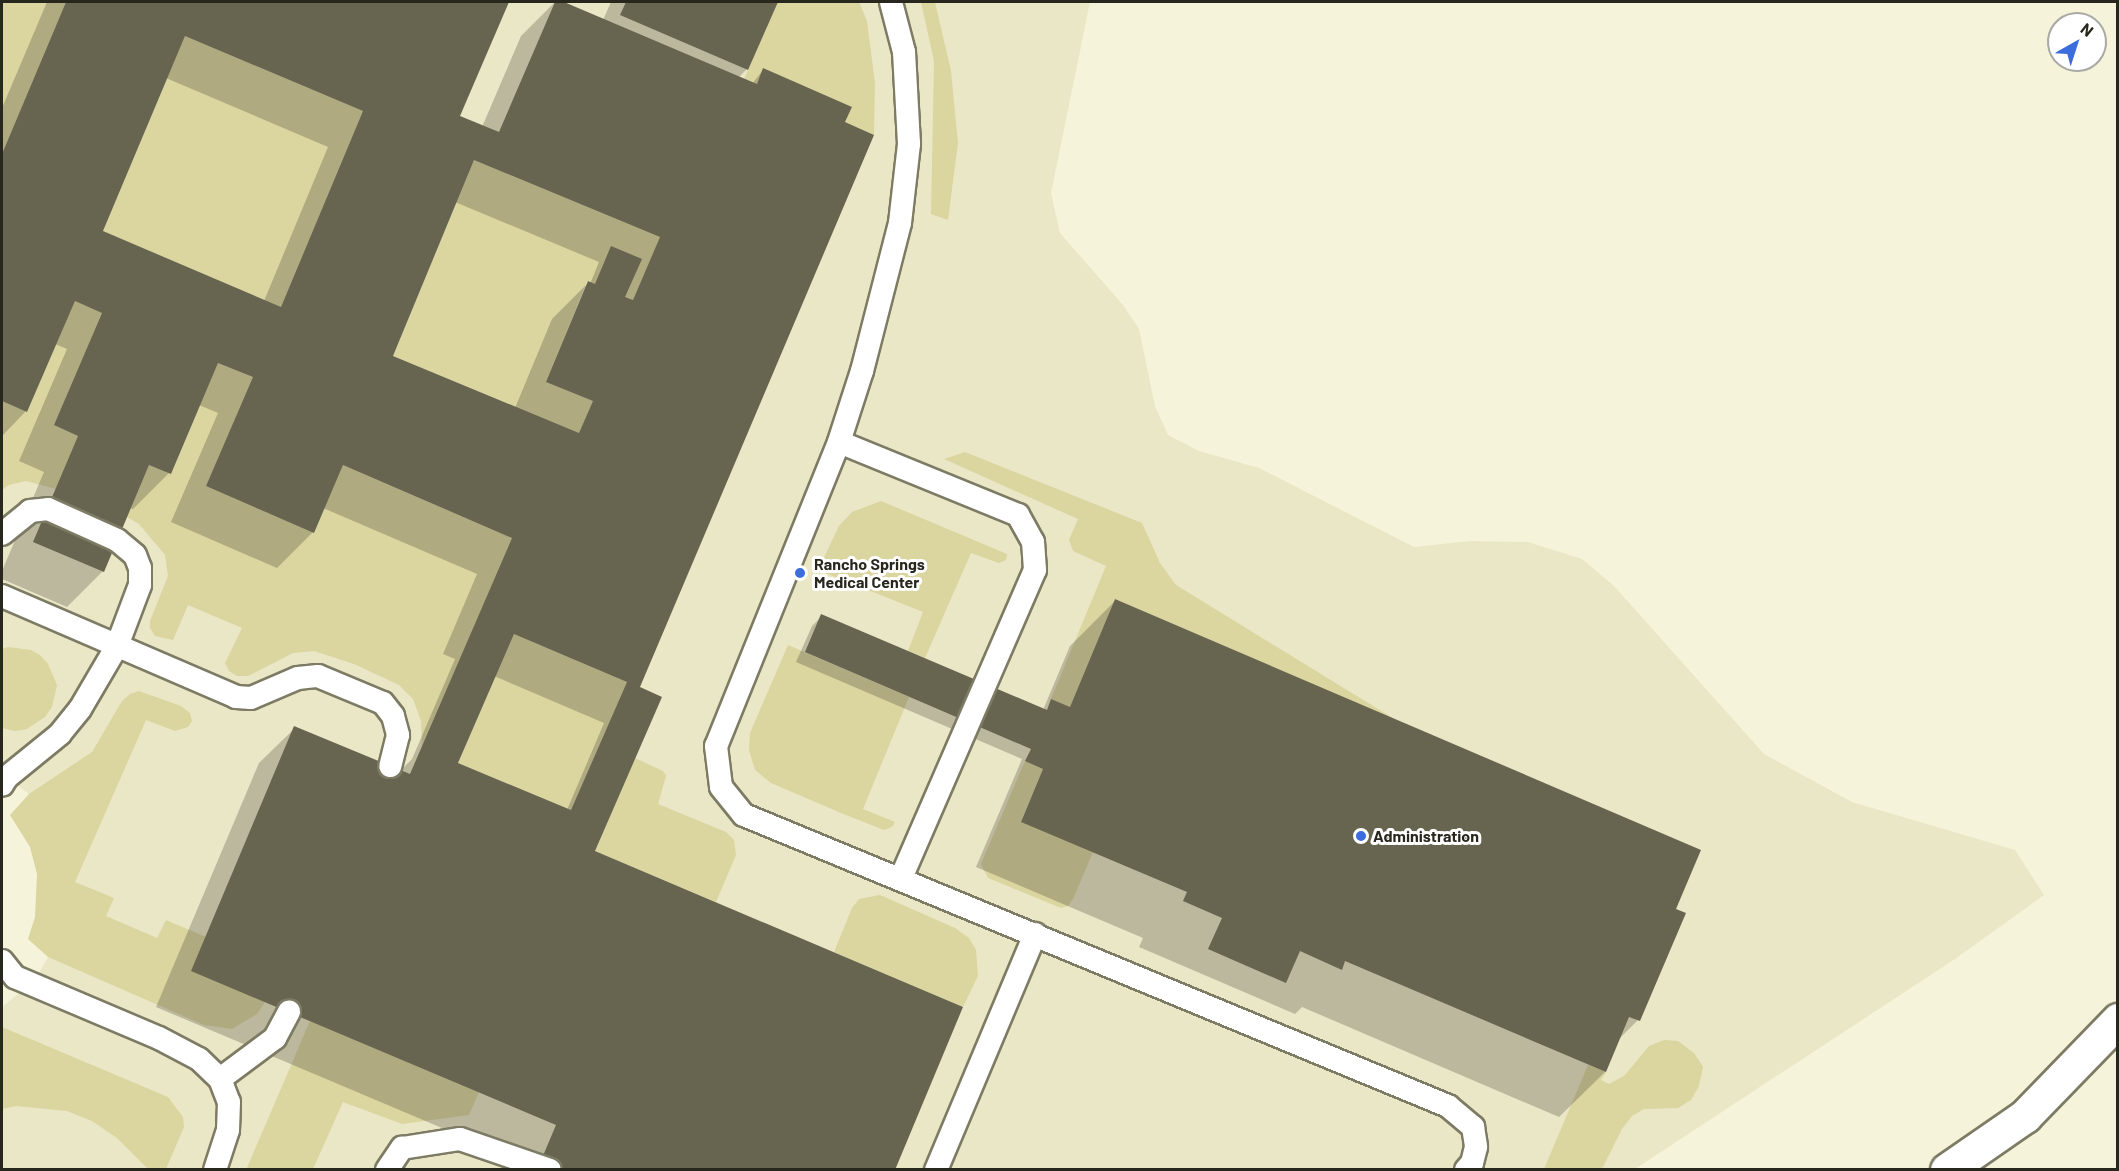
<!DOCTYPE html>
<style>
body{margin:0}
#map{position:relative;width:2119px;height:1171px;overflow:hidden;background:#f5f3da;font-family:Barlow,sans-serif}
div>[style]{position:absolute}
.built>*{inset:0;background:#eae7c6}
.green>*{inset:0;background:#dbd59f}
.shadow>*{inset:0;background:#0003}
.building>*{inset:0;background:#67654f}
.roads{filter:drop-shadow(2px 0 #7d7b64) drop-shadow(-2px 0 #7d7b64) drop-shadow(0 2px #7d7b64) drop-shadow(0 -2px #7d7b64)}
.lane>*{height:22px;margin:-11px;padding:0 11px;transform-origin:11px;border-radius:11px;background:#fff}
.highway>*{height:33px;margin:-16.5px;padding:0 16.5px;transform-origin:16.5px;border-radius:16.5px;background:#fff}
.dots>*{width:16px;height:16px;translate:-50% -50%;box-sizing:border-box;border:3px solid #fff;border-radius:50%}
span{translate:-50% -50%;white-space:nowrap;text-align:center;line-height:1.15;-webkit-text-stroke:6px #fff;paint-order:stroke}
.poi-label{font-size:16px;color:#28271e;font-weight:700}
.left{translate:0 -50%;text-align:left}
.frame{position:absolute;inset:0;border:3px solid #28271e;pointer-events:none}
.north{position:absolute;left:2047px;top:12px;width:60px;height:60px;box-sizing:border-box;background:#fff;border:2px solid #a9a9a5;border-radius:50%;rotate:39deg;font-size:16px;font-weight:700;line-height:24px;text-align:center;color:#28271e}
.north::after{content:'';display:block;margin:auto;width:21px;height:27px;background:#3c6ddd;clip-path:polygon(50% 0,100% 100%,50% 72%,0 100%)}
</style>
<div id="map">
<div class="built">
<i style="clip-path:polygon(2px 2px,1090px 2px,1051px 193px,1060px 233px,1123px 305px,1139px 329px,1155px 406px,1168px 435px,1199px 451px,1259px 468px,1414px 547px,1470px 541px,1528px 542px,1582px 559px,1614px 586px,1764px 754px,1852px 802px,2015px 850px,2044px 895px,1955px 959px,1635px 1169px,2px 1170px,2px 1007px,34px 981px,54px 947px,51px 819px,29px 794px,2px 774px)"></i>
</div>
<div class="green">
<i style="clip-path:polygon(2px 2px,66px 2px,2px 154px)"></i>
<i style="clip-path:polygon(778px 2px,859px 2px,867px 21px,875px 83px,874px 135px,845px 122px,852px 107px,763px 69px,757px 84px,744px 79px)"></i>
<i style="clip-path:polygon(921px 2px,935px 2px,951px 71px,958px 143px,948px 220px,931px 214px,934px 61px)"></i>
<i style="clip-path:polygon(185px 36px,363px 111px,281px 307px,103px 231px)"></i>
<i style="clip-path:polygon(474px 160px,660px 237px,633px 300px,587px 281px,546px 382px,593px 401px,579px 433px,393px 356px)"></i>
<i style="clip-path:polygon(75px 301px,102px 313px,54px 425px,78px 436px,56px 489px,26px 481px,9px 485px,2px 490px,2px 401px,27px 412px)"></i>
<i style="clip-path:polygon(218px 363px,253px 377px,206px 486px,314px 532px,343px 465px,512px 538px,422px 747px,421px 721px,413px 699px,399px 685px,354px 664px,314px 651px,293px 653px,248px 676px,237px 676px,229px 671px,225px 663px,242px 628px,188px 605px,173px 640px,155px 636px,150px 628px,150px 621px,168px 576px,165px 555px,139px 524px,127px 517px,149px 465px,171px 474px)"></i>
<i style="clip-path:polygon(965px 452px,1142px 523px,1160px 563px,1176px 585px,1396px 720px,1115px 599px,1070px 707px,1051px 699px,1106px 566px,1073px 551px,1069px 540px,1078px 519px,944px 459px)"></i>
<i style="clip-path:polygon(881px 501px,1007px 554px,1006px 560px,999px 563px,971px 553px,925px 658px,908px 651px,923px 612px,818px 570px,839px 526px,852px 512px)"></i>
<i style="clip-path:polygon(514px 634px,627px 682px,571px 810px,458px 763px)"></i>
<i style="clip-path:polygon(788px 645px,909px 697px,863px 809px,895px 822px,892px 827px,884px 830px,841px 813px,771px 783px,755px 770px,749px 750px,750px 733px)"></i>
<i style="clip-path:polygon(8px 647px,31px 650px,41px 656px,48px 664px,57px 685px,52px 707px,45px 717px,27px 729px,15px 731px,2px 728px,2px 649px)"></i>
<i style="clip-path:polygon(139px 691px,181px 706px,190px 713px,192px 721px,188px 727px,175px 731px,146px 720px,75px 882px,114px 898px,106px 916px,157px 938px,166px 920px,206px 937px,265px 1002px,257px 1014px,232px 1029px,204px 1025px,48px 957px,28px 939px,35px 917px,37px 874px,30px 847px,10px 815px,29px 794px,92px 752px,122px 701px,130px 694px)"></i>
<i style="clip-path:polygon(635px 758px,663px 771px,666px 776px,658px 804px,726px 832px,734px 840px,736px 855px,716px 902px,595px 851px)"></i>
<i style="clip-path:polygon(1025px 761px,1043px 769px,1021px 821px,1093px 852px,1073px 899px,1068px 906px,1061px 908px,988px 878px,981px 864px)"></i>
<i style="clip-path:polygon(880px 895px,955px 928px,969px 938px,976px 950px,978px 976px,963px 1007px,834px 952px,852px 908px,859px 899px)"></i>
<i style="clip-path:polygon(310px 1021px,479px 1092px,469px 1115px,402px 1124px,343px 1102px,313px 1169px,246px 1170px)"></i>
<i style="clip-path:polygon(2px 1027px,168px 1097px,183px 1117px,184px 1127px,166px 1169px,148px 1169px,117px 1138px,92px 1121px,67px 1111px,16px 1106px,2px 1109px)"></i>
<i style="clip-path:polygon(1664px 1040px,1678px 1041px,1694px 1053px,1703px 1067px,1699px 1086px,1691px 1100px,1678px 1108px,1644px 1109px,1632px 1116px,1622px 1129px,1603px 1167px,1599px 1169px,1544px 1169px,1588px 1065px,1606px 1072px,1601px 1080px,1609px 1084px,1624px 1076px,1649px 1046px)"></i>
</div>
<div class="shadow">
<i style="clip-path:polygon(evenodd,47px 2px,507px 2px,458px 116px,482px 127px,521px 36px,555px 2px,603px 20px,611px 2px,776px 2px,746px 70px,738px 78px,752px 84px,763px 70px,638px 686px,593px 852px,961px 1008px,534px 1167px,156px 1007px,259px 763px,295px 728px,400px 771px,412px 759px,455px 659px,443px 654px,477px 574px,323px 508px,313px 532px,277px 568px,171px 522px,218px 413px,199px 405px,169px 473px,133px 509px,129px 508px,103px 571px,67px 607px,2px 579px,2px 571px,44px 472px,19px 461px,67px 349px,55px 344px,26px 411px,2px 436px,2px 108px,47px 2px,166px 78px,328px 147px,264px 301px,101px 232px,166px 78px,47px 2px,455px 202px,599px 262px,590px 284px,588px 283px,552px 319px,515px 408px,391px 357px,455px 202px,47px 2px,494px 676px,604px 723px,567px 810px,457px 764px,494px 676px)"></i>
<i style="clip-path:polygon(1115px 601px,1674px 910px,1638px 1020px,1617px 1041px,1605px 1072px,1559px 1117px,1302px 1007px,1295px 1014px,1139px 947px,1143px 938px,976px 867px,1022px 759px,796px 662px,812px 626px,822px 616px,1043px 710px,1070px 646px)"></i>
</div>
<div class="building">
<i style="clip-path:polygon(evenodd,66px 2px,509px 2px,460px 116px,499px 132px,555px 2px,564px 2px,757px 84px,763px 68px,852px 107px,845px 122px,874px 135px,640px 687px,662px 697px,595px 851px,963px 1007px,895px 1170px,537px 1170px,556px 1125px,191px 971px,294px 726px,410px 774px,512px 538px,343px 465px,314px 533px,206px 486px,253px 377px,218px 363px,171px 474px,149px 465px,104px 572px,33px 542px,78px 436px,54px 425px,102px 313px,75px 301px,27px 412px,2px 401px,2px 154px,66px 2px,185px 36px,363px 111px,281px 307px,103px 231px,185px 36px,66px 2px,474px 160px,660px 237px,633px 300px,625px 297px,642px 259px,611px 246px,595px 284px,588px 281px,546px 382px,593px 401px,579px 433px,393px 356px,474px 160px,66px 2px,514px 634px,627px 682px,571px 810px,458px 763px,514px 634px)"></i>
<i style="clip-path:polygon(626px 2px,778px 2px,748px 70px,620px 15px)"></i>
<i style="clip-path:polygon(1115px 599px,1701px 850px,1676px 909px,1686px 913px,1640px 1021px,1629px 1017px,1606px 1072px,1345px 961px,1342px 970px,1300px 951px,1286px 983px,1208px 949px,1222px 918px,1183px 901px,1187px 892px,1021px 822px,1043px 769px,1025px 761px,1031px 749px,805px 652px,821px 614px,1047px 710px,1051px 699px,1070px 707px)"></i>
</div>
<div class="roads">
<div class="lane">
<i style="left:839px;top:442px;width:75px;rotate:-72.1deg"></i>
<i style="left:862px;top:371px;width:153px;rotate:-75.6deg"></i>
<i style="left:900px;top:223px;width:80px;rotate:-83.5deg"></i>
<i style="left:909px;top:144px;width:92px;rotate:-93.1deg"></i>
<i style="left:904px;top:52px;width:52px;rotate:-104.6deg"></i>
<i style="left:2px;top:534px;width:36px;rotate:-39deg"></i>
<i style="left:30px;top:511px;width:18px;rotate:-6deg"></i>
<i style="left:48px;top:509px;width:76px;rotate:24.2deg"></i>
<i style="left:117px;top:540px;width:23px;rotate:40deg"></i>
<i style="left:135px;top:555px;width:14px;rotate:69deg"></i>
<i style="left:140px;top:568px;width:17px;rotate:90deg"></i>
<i style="left:140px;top:585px;width:65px;rotate:110.7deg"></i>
<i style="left:117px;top:646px;width:73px;rotate:120.4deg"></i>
<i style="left:80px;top:709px;width:32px;rotate:129deg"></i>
<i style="left:60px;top:734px;width:68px;rotate:140.9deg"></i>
<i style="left:7px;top:777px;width:9px;rotate:122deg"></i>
<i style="left:2px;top:596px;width:255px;rotate:23.3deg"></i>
<i style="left:236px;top:697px;width:15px;rotate:4deg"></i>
<i style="left:251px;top:698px;width:51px;rotate:-23.1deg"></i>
<i style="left:298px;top:678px;width:20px;rotate:-6deg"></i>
<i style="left:318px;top:676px;width:70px;rotate:22.6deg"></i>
<i style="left:383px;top:703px;width:16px;rotate:52deg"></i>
<i style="left:393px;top:716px;width:20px;rotate:75deg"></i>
<i style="left:398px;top:735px;width:32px;rotate:104deg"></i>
<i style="left:901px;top:878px;width:336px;rotate:-66.5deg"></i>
<i style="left:1035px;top:570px;width:28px;rotate:-94deg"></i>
<i style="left:1033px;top:542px;width:31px;rotate:-119deg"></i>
<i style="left:1018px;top:515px;width:193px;rotate:-157.8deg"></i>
<i style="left:839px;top:442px;width:328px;rotate:112deg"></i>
<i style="left:716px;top:746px;width:41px;rotate:83deg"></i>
<i style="left:721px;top:787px;width:36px;rotate:51deg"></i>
<i style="left:744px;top:815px;width:762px;rotate:22.46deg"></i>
<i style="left:1448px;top:1106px;width:33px;rotate:40deg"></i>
<i style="left:1473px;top:1127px;width:20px;rotate:81deg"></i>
<i style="left:1476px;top:1147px;width:16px;rotate:104deg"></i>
<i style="left:1472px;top:1163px;width:9px;rotate:131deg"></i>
<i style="left:2px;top:961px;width:21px;rotate:51deg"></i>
<i style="left:15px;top:977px;width:156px;rotate:23deg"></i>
<i style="left:159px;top:1038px;width:45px;rotate:27.7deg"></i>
<i style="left:199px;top:1059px;width:29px;rotate:44deg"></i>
<i style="left:220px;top:1079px;width:25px;rotate:69deg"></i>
<i style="left:229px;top:1102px;width:28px;rotate:92deg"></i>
<i style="left:228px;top:1130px;width:42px;rotate:108deg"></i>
<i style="left:220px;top:1079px;width:69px;rotate:-36.7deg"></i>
<i style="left:275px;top:1038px;width:30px;rotate:-62deg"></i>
<i style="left:387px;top:1170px;width:27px;rotate:-56deg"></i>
<i style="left:402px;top:1148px;width:59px;rotate:-8.8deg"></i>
<i style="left:460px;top:1139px;width:95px;rotate:19deg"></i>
<i style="left:936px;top:1170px;width:256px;rotate:-67.2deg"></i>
</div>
<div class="highway">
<i style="left:1947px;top:1170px;width:95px;rotate:-34.7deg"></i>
<i style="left:2025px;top:1116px;width:134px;rotate:-45.9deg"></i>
</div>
</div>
<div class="dots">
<i style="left:800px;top:573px;background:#3c6ddd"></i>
<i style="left:1361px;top:836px;background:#3c6ddd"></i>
</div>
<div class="poi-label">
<span class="left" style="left:814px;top:573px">Rancho Springs<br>Medical Center</span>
<span class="left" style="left:1373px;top:836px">Administration</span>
</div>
<div class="frame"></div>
<div class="north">N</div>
</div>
